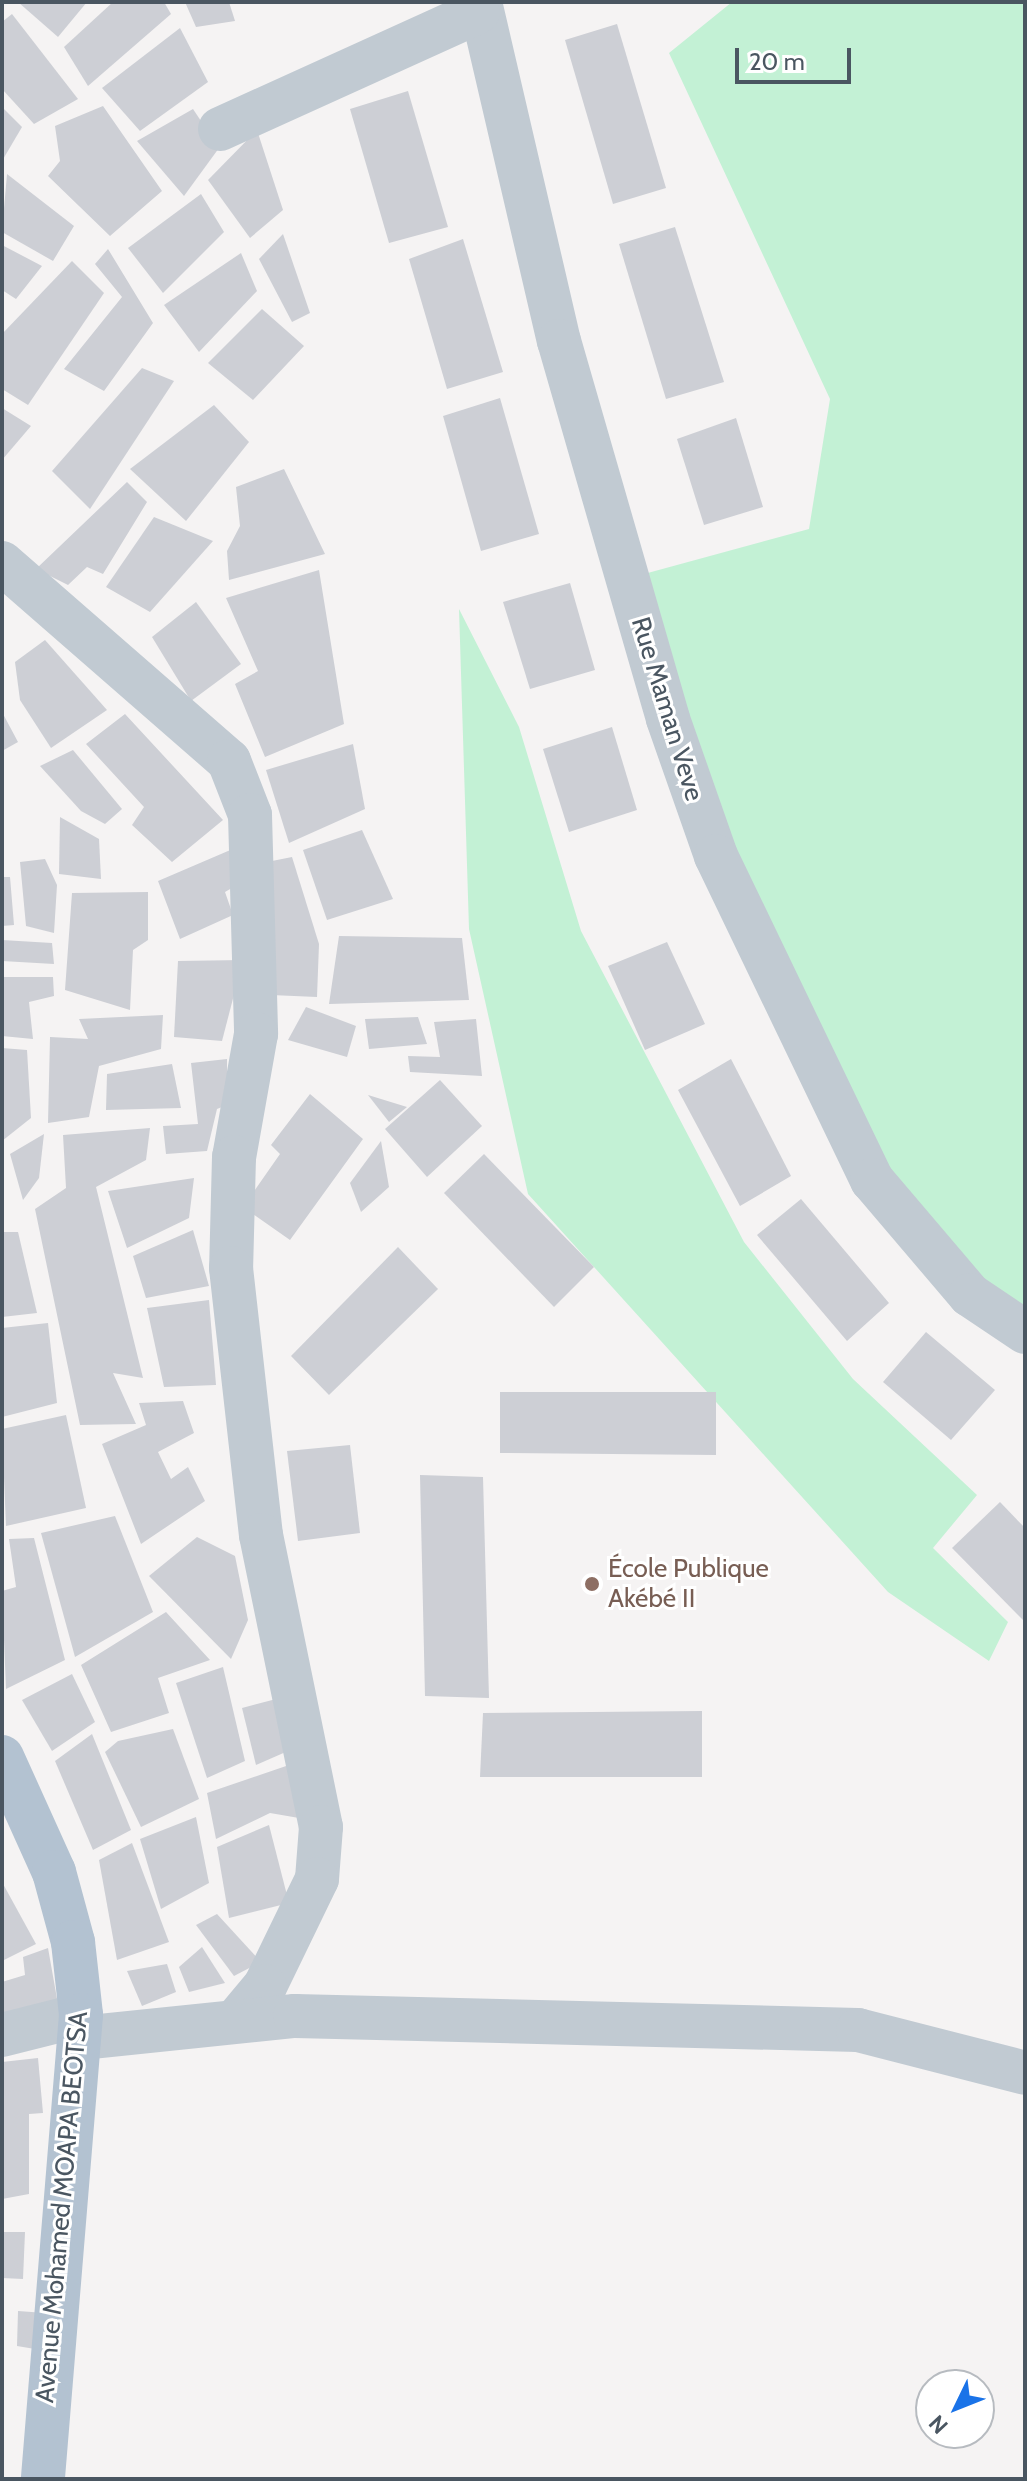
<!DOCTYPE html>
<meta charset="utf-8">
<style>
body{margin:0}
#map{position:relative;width:1027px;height:2481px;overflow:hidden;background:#f5f3f3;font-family:Cabin,sans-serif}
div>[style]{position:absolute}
.green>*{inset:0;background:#c3f1d5}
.building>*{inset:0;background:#cdcfd5}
.minor>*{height:44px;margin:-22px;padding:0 22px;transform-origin:22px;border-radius:22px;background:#c1cad2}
.major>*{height:44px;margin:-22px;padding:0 22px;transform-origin:22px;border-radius:22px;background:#b3c2d1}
.dots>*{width:22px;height:22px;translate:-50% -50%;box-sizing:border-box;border:4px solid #fff;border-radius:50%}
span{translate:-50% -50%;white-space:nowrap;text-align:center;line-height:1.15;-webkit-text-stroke:6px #fff;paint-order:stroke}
.street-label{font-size:26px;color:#4a5661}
.education-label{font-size:26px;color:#785e54}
.left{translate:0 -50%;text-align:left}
.frame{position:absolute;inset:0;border:4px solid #4a5661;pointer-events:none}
.north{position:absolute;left:915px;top:2369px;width:80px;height:80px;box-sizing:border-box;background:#fff;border:2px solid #b7bbc0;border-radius:50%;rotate:227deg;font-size:22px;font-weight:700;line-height:32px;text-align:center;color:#4a5661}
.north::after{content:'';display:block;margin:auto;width:28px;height:36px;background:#1a73e8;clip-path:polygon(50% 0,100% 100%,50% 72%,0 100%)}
.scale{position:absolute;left:735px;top:48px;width:116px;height:36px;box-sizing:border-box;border:4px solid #4a5661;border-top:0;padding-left:10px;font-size:24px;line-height:28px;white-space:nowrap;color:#4a5661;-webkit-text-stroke:6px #fff;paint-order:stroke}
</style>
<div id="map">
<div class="green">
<i style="clip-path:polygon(732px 2px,1025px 2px,1025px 1332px,872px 1180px,741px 913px,644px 574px,809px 529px,830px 399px,669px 53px)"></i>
<i style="clip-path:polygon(459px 609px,519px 727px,581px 931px,744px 1242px,853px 1379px,977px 1495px,933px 1548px,1008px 1622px,989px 1661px,888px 1592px,528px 1194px,469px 929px)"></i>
</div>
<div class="building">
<i style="clip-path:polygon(18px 2px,87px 2px,58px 37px)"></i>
<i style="clip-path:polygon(113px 2px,164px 2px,171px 14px,88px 86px,64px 47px)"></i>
<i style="clip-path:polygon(185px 2px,229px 2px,235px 21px,196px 27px)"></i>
<i style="clip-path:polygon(12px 14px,78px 99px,34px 124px,2px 89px,2px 22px)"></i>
<i style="clip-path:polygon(617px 24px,666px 188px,613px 204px,565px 40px)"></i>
<i style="clip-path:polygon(180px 28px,208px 82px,140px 131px,102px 88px)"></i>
<i style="clip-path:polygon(408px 91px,448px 227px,389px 243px,350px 109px)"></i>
<i style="clip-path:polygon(103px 106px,162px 191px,110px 236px,48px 176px,60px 161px,55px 126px)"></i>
<i style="clip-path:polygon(2px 107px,22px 127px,2px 161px)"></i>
<i style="clip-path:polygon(193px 109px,219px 148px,184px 196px,137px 141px)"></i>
<i style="clip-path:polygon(257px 130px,283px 210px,250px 238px,208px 180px)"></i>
<i style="clip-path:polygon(7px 174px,74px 226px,53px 261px,2px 232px)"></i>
<i style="clip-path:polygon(201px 194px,224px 232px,163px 293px,128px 248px)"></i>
<i style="clip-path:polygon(675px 227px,724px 382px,666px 399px,619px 244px)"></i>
<i style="clip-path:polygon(283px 234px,310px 313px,292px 322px,259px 259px)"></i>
<i style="clip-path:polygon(463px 239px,503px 372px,447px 389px,409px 259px)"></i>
<i style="clip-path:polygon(2px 245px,42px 266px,16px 299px,2px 290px)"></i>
<i style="clip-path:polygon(108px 249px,153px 323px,104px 391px,64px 369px,122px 297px,95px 264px)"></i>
<i style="clip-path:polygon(241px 253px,257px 291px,199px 352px,164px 305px)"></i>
<i style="clip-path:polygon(72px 261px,104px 293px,28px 405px,2px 389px,2px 334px)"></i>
<i style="clip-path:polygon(262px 309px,304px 346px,253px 400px,208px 363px)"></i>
<i style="clip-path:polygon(142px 368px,174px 381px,90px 509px,52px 471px)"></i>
<i style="clip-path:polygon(500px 398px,539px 534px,481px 551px,443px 416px)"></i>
<i style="clip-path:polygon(214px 405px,249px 442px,186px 521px,130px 469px)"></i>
<i style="clip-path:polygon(2px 408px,31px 426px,2px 460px)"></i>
<i style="clip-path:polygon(736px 418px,763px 507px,704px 525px,677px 439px)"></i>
<i style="clip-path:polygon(284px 469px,325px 554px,229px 580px,227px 551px,240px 526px,236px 487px)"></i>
<i style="clip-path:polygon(127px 482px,147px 502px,103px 574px,87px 567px,68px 585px,36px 569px)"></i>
<i style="clip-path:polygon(154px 517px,213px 541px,150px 612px,106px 587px)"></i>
<i style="clip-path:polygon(319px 570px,344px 724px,265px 757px,235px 684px,258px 671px,226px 598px)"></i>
<i style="clip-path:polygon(570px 583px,595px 670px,530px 689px,503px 602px)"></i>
<i style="clip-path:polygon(196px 602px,241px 664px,191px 701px,152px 637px)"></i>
<i style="clip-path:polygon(45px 640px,107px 710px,51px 748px,20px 700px,15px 662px)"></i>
<i style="clip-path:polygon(2px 712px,18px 742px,2px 751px)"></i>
<i style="clip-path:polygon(125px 714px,223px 820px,172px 862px,132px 825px,144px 807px,86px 744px)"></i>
<i style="clip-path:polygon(612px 727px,637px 810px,569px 832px,543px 749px)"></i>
<i style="clip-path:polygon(353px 744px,365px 809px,289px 843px,266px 770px)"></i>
<i style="clip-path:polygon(73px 750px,122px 809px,105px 824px,81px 811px,40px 766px)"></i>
<i style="clip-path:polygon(60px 817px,99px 839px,101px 879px,59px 874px)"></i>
<i style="clip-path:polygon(362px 830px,393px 899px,327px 920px,303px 850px)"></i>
<i style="clip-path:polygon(235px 848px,237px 885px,225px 892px,233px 915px,180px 939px,158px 881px)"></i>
<i style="clip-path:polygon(292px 857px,319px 944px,317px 997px,271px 995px,272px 861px)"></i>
<i style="clip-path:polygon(45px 859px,57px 885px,54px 933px,26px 926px,20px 862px)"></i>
<i style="clip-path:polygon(2px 877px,10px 877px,14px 925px,2px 926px)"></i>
<i style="clip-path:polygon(148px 892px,148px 940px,133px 950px,130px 1010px,65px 990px,72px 893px)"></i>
<i style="clip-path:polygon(339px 936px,462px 938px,469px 1000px,329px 1004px)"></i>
<i style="clip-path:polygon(2px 940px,52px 943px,54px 964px,2px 961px)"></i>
<i style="clip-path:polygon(667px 942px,705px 1024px,645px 1050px,608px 966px)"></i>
<i style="clip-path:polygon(243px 960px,222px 1041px,174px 1037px,178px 961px)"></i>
<i style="clip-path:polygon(2px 977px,53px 977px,54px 996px,29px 1002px,33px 1039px,2px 1036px)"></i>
<i style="clip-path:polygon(306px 1007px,356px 1026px,347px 1057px,288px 1040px)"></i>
<i style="clip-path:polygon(163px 1015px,161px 1049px,99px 1066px,89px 1117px,48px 1123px,50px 1037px,88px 1039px,79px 1019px)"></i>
<i style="clip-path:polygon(418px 1017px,427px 1044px,369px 1049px,365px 1019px)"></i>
<i style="clip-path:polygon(476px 1019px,482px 1076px,410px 1072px,408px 1056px,440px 1057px,434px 1022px)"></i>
<i style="clip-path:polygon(2px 1048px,27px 1050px,31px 1118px,2px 1141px)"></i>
<i style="clip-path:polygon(227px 1059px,227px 1105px,217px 1109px,207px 1151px,166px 1154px,163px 1126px,198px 1124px,191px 1063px)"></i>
<i style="clip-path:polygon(731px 1059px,791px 1176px,740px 1206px,678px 1090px)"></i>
<i style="clip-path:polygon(172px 1064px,181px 1108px,106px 1110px,107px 1074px)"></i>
<i style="clip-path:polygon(440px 1080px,482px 1126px,427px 1177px,385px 1129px)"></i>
<i style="clip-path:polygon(310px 1094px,363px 1139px,290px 1240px,243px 1207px,280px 1154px,271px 1145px)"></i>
<i style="clip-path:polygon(368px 1095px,407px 1107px,389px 1122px)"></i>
<i style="clip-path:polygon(150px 1128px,146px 1160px,96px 1187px,143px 1378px,113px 1373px,136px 1424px,80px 1425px,35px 1209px,66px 1188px,63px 1135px)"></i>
<i style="clip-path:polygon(44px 1134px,39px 1178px,23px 1200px,10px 1154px)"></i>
<i style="clip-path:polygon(381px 1141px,389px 1187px,361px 1212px,350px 1183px)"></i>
<i style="clip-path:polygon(484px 1154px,594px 1267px,554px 1307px,444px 1193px)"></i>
<i style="clip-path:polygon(194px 1178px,189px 1218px,127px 1248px,108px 1191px)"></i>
<i style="clip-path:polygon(801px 1199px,889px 1303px,847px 1341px,757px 1235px)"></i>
<i style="clip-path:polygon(193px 1230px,209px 1286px,146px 1298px,133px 1256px)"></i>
<i style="clip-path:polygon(2px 1232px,18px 1232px,37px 1313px,2px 1317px)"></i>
<i style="clip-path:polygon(398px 1247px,438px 1289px,329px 1395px,291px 1356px)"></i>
<i style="clip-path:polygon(209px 1300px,216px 1385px,164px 1387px,147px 1308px)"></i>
<i style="clip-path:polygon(48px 1323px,57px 1403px,2px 1417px,2px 1328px)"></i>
<i style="clip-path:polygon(926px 1332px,995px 1390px,951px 1440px,883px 1382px)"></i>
<i style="clip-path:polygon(500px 1392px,716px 1392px,716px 1455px,500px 1453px)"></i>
<i style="clip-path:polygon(183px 1401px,194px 1433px,158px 1452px,171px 1479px,188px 1467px,205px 1501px,141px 1544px,102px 1444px,146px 1425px,139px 1403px)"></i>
<i style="clip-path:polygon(66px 1415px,86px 1508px,6px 1526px,2px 1429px)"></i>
<i style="clip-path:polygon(350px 1445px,360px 1533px,298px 1541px,287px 1451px)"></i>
<i style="clip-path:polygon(420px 1475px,483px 1477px,489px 1698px,425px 1696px)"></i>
<i style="clip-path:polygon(1000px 1502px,1025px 1528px,1025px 1622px,952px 1548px)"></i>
<i style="clip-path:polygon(115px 1516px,153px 1612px,75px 1657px,41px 1533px)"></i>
<i style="clip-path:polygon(197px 1537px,235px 1556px,248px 1620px,231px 1659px,149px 1576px)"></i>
<i style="clip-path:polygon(34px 1538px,65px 1660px,6px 1689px,2px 1591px,16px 1587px,9px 1539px)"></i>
<i style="clip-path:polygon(166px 1612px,210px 1660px,158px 1678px,169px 1713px,111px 1732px,81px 1665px)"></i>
<i style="clip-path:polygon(223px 1667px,245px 1761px,207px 1778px,176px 1683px)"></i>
<i style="clip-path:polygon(72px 1674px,95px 1722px,52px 1751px,22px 1700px)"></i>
<i style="clip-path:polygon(280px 1698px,288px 1751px,256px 1765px,242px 1708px)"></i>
<i style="clip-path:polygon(702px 1711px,702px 1777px,480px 1777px,483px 1713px)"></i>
<i style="clip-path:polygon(173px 1729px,199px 1799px,141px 1827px,105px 1752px,118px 1741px)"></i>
<i style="clip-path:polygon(92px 1734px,131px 1830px,93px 1850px,55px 1761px)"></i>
<i style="clip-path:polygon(289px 1765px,299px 1818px,270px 1813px,216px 1839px,207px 1793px)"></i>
<i style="clip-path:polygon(196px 1817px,209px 1883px,161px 1909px,140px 1839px)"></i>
<i style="clip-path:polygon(269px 1825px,289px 1903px,229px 1918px,217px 1847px)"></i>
<i style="clip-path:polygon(132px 1843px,169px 1942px,117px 1960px,99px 1860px)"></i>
<i style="clip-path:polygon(2px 1882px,36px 1944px,2px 1961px)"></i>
<i style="clip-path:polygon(217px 1914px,261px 1962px,234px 1976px,196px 1925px)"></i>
<i style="clip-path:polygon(202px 1947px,225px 1983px,189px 1992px,179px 1967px)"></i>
<i style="clip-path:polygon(48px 1948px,59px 2010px,2px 2025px,2px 1982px,25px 1975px,23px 1957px)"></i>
<i style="clip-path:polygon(167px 1964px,176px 1992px,142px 2006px,127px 1971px)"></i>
<i style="clip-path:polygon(38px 2058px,43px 2113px,29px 2114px,29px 2194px,2px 2199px,2px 2062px)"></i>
<i style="clip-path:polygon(2px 2232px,25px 2232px,23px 2279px,2px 2278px)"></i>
<i style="clip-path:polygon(18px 2311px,45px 2313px,41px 2350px,17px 2346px)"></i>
</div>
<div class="minor">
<i style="left:480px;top:2px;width:348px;rotate:76.9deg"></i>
<i style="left:559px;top:341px;width:393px;rotate:73.9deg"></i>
<i style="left:668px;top:719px;width:145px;rotate:70.7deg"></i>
<i style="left:716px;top:856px;width:360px;rotate:64.3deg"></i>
<i style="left:872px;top:1180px;width:151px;rotate:49.6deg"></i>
<i style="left:970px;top:1295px;width:66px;rotate:33.9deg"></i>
<i style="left:220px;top:129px;width:283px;rotate:-24.4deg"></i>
<i style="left:2px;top:563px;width:301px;rotate:41.1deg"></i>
<i style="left:229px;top:761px;width:58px;rotate:68.7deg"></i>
<i style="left:250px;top:815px;width:219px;rotate:88.4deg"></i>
<i style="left:256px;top:1034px;width:125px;rotate:100.1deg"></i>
<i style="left:234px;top:1157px;width:111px;rotate:91.5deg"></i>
<i style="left:231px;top:1268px;width:269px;rotate:83.6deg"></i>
<i style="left:261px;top:1535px;width:298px;rotate:78.4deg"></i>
<i style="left:321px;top:1827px;width:52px;rotate:94.4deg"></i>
<i style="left:317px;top:1879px;width:119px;rotate:115.9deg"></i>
<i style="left:265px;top:1986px;width:40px;rotate:130deg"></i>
<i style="left:2px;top:2035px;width:81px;rotate:-14.2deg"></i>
<i style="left:81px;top:2038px;width:215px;rotate:-5.9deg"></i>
<i style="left:295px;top:2016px;width:563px;rotate:1.42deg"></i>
<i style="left:858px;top:2030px;width:172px;rotate:14.4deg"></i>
</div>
<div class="major">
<i style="left:2px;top:1757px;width:126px;rotate:65.7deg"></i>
<i style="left:54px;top:1872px;width:73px;rotate:74.8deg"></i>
<i style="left:73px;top:1942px;width:73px;rotate:83.7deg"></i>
<i style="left:81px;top:2015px;width:466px;rotate:94.7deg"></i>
</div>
<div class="dots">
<i style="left:592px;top:1584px;background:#8d6e63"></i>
</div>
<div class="street-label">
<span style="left:667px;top:709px;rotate:73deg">Rue Maman Veve</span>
<span style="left:62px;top:2207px;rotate:-85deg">Avenue Mohamed MOAPA BEOTSA</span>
</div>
<div class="education-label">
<span class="left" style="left:608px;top:1584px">École Publique<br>Akébé II</span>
</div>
<div class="frame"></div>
<div class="north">N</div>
<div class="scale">20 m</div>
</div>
